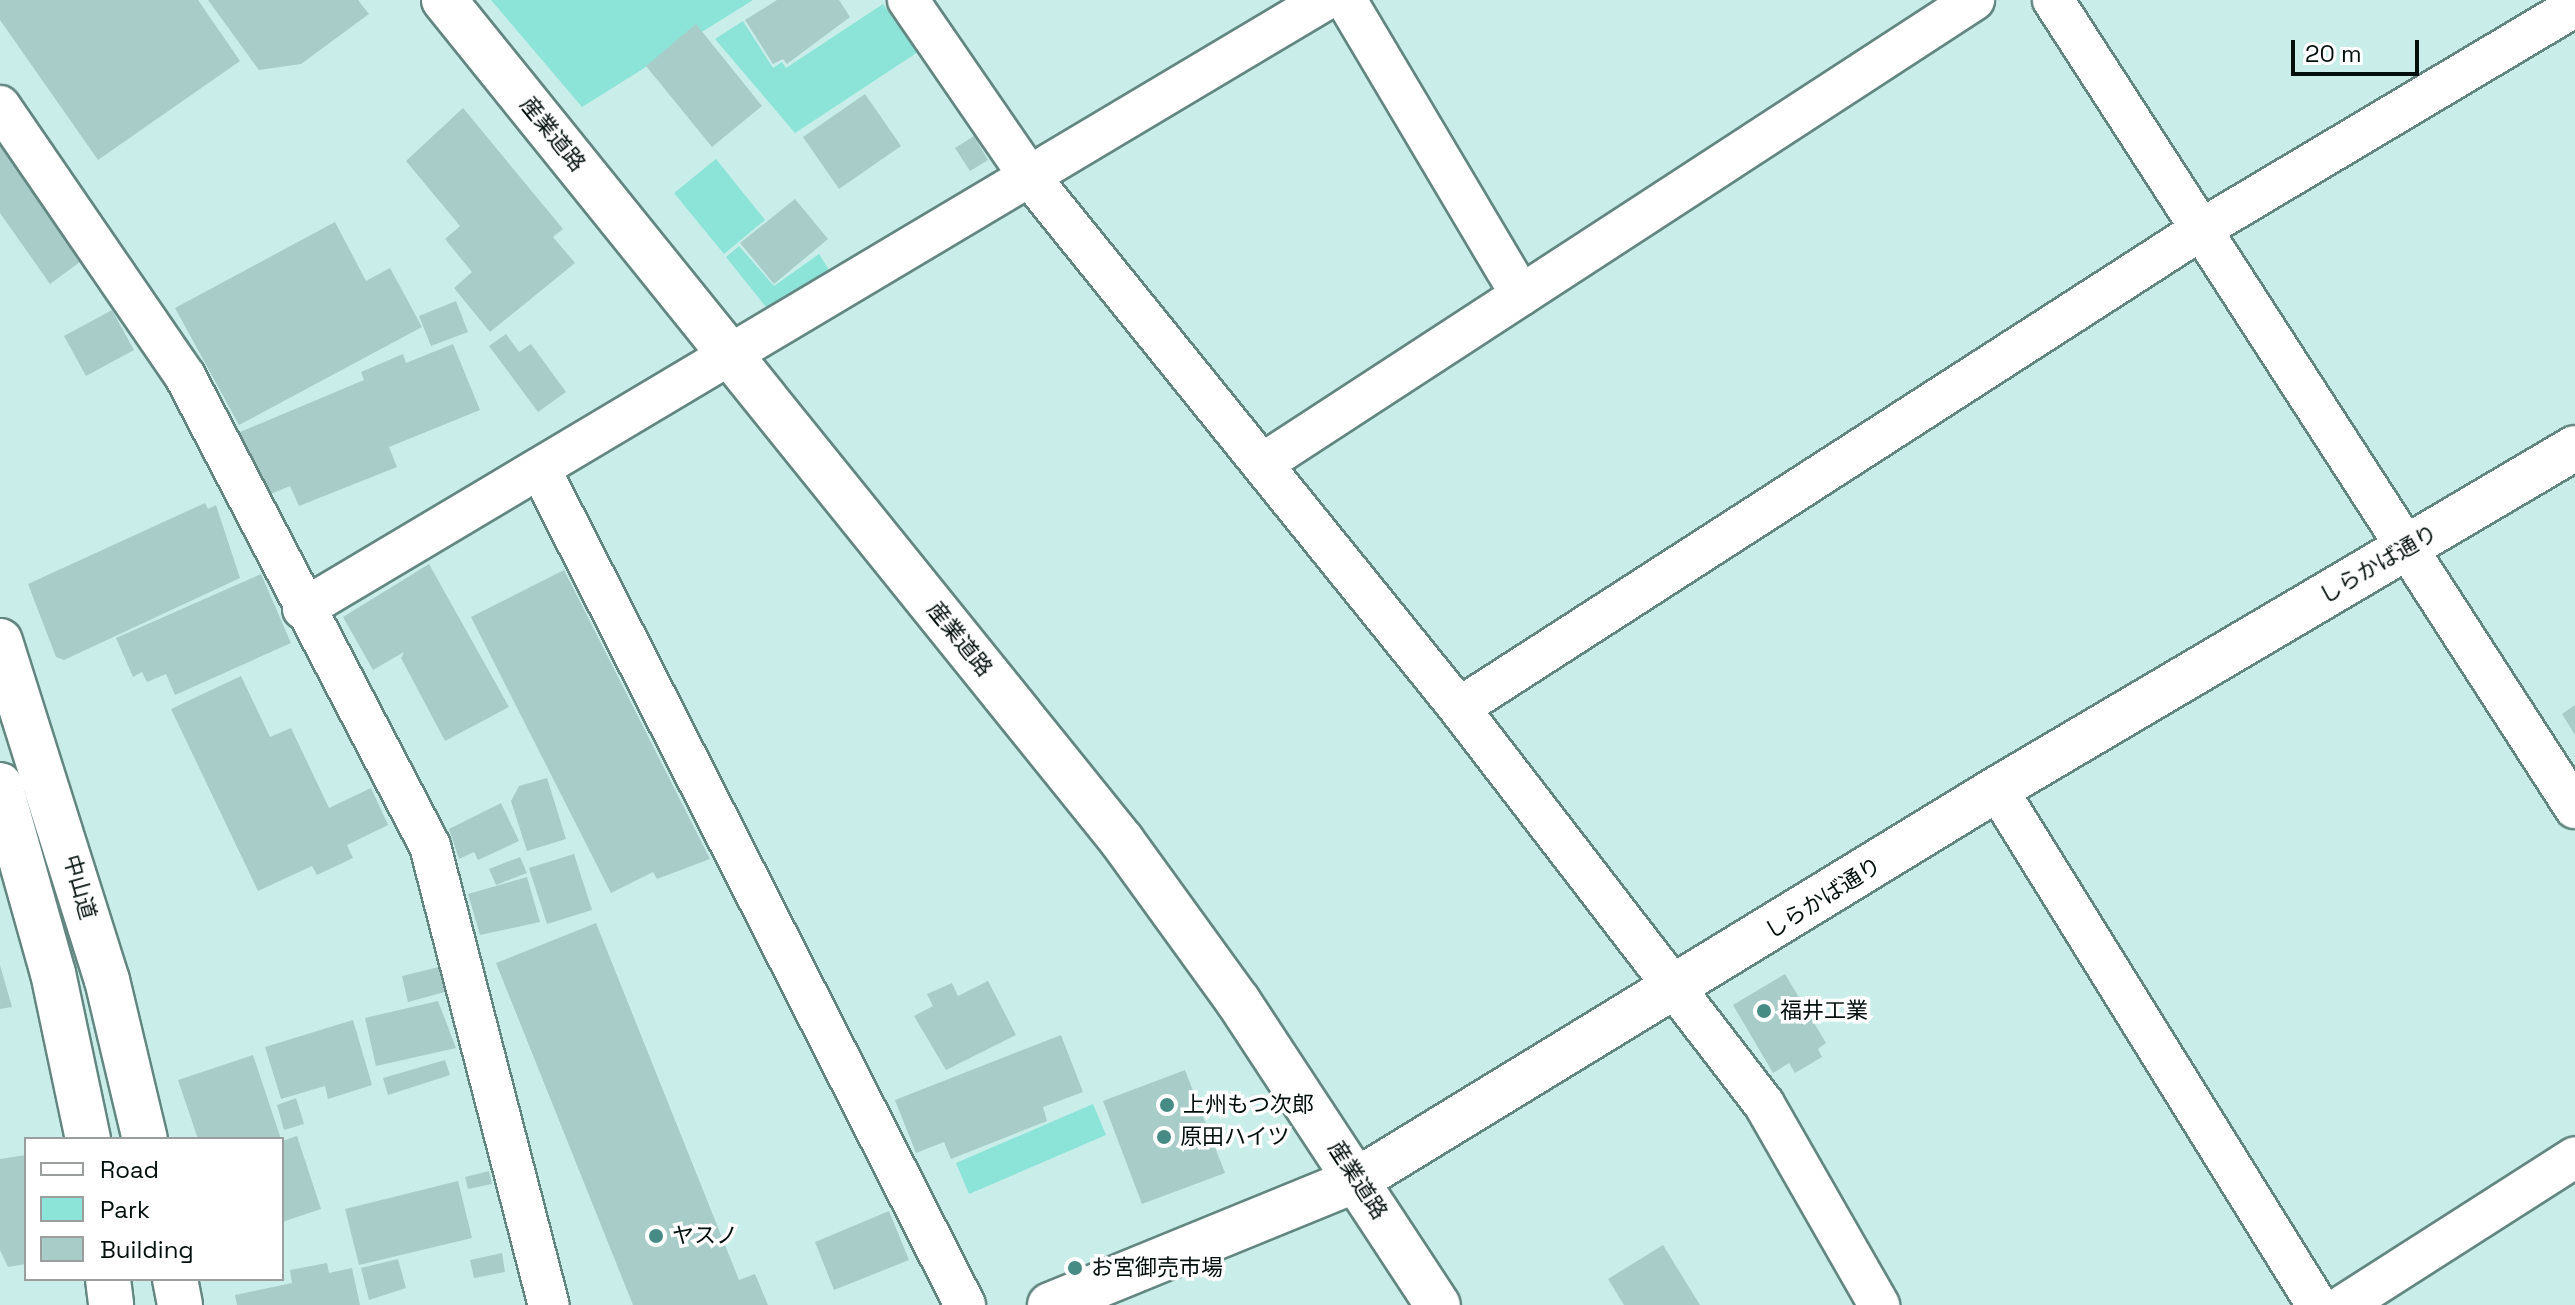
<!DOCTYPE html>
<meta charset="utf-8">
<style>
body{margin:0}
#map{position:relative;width:2575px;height:1305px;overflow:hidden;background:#c9eee9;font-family:"Space Grotesk","Noto Sans JP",sans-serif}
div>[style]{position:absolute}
.green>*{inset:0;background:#8ce3d8}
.building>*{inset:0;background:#a8cdc8}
.roads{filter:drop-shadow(2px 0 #638681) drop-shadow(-2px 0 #638681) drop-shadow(0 2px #638681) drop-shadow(0 -2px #638681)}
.street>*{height:40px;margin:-20px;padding:0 20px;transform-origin:20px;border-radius:20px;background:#fff}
.secondary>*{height:44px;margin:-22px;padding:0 22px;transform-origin:22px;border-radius:22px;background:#fff}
.primary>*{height:44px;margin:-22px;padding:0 22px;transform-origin:22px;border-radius:22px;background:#fff}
.highway>*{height:44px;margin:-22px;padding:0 22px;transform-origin:22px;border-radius:22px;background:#fff}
.dots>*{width:22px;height:22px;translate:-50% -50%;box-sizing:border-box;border:4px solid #fff;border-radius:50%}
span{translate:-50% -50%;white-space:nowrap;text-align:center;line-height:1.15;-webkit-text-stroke:7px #fff;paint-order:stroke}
.street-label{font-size:22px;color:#030f0d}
.poi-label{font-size:22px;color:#030f0d}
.left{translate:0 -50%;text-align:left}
.legend{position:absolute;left:24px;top:1137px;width:260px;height:144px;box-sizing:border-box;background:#fff;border:2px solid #9a9f9e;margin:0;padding:10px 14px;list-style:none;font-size:24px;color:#030f0d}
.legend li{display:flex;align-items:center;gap:16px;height:40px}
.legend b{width:40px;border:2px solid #9a9f9e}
.scale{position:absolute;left:2291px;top:40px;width:128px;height:36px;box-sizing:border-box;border:4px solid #030f0d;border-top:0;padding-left:10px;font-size:24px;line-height:28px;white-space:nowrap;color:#030f0d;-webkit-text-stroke:6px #fff;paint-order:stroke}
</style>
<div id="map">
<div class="green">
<i style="clip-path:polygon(491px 0,753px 0,582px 107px)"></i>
<i style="clip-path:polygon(883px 4px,918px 52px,795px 133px,715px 39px,743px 21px,773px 68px,782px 62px,786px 68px)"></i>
<i style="clip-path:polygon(716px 159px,765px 220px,724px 254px,674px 193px)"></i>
<i style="clip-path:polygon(739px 246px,774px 286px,819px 254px,829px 270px,766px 307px,726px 257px)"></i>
<i style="clip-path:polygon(1093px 1104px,1106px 1135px,969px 1194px,956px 1163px)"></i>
</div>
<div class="building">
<i style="clip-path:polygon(0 0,198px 0,240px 61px,98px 160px,0 20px)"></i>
<i style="clip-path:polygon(208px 0,358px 0,369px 14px,301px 64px,259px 70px)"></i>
<i style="clip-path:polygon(777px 0,839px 0,850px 17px,787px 64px,783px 59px,773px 64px,745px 20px)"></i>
<i style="clip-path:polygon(696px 24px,762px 106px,712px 147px,646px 66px)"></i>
<i style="clip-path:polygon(865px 94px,901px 146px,839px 189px,803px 137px)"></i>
<i style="clip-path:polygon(463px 108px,563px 229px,553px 237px,575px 263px,490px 332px,454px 288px,472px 272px,445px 239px,460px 226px,406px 161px)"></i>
<i style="clip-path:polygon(974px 136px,988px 160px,970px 171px,955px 148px)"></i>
<i style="clip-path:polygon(0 141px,84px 259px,50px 284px,0 213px)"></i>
<i style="clip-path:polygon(795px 199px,828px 239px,774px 284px,740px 243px)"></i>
<i style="clip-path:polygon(335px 222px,366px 281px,390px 268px,422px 327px,239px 425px,175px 308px)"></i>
<i style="clip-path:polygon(456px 301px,468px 332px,431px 346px,419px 316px)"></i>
<i style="clip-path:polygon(112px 310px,134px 350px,86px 376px,64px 336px)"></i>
<i style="clip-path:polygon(506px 334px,519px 352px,531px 344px,566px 392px,538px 412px,489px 346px)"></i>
<i style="clip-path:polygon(453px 344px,480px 410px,389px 447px,397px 467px,299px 506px,290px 486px,266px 496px,240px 432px,364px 380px,361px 372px,403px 354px,406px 363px)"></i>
<i style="clip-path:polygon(205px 503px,208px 509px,216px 505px,240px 578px,64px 660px,56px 657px,28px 584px)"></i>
<i style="clip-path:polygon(429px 564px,509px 707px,445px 741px,401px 658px,404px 652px,373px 670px,343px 617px)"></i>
<i style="clip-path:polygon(564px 570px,710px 859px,657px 879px,653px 872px,611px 893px,471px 617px)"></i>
<i style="clip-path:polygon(261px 574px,291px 643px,175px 695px,166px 674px,147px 682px,142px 672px,133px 677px,116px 638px)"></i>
<i style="clip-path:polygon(241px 676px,270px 737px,291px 728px,329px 808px,371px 788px,388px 825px,347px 845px,353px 858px,317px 875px,312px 866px,258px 891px,171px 709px)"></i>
<i style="clip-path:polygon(2575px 705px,2575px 735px,2562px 714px)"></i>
<i style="clip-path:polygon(547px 778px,566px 839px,527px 851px,511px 801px,519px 786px)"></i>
<i style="clip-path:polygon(501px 803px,519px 841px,478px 860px,474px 852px,459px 859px,449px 829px)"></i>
<i style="clip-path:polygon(574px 854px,592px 910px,547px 924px,529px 868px)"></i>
<i style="clip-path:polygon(520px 857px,527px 873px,496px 885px,489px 869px)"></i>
<i style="clip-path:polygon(527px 877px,540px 922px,480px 935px,468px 894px)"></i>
<i style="clip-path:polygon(596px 923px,739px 1280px,755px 1274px,768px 1305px,633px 1305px,496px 963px)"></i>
<i style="clip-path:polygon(0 965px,12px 1007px,0 1009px)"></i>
<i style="clip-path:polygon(439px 967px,445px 992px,408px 1002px,402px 976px)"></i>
<i style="clip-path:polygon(1785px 974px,1826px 1043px,1818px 1049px,1822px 1057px,1795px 1073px,1789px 1063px,1773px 1073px,1733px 1005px)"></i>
<i style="clip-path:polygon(988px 981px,1016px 1035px,946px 1070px,914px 1016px,933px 1006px,927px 994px,952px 983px,958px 996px)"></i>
<i style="clip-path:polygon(438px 1001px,456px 1048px,376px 1066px,365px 1018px)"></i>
<i style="clip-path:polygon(353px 1020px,372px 1085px,328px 1099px,325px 1086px,281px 1099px,265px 1047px)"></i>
<i style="clip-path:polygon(1061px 1035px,1083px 1092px,1043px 1107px,1047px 1121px,951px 1159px,944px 1142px,916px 1153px,895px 1100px)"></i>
<i style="clip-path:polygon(253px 1055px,281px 1139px,198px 1139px,178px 1080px)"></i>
<i style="clip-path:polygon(445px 1060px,450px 1075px,388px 1095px,383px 1078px)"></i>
<i style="clip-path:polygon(1185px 1070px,1225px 1173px,1142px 1204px,1103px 1101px)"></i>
<i style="clip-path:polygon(296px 1098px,304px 1124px,284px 1130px,277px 1105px)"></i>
<i style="clip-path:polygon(297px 1136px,321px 1209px,282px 1222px,282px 1141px)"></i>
<i style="clip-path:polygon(26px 1155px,26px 1264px,8px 1267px,0 1250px,0 1159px)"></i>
<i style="clip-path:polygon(489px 1171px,492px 1184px,468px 1189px,465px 1177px)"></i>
<i style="clip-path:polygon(458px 1181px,472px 1238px,359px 1265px,345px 1209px)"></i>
<i style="clip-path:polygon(889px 1211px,909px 1260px,834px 1290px,815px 1242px)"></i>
<i style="clip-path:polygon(1663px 1245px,1700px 1305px,1624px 1305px,1608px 1279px)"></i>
<i style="clip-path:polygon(502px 1253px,505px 1272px,474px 1278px,470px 1260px)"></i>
<i style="clip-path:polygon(398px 1259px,406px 1288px,369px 1300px,361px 1268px)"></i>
<i style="clip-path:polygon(327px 1263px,329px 1273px,352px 1268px,360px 1305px,237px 1305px,235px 1295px,292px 1283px,290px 1270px)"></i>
</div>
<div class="roads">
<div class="street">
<i style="left:908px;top:0;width:214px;rotate:55.5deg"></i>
<i style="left:1029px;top:176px;width:684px;rotate:51.05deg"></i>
<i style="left:1459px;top:708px;width:500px;rotate:52.4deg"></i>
<i style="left:1764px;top:1104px;width:232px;rotate:60.2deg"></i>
<i style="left:1346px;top:0;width:343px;rotate:59.3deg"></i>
<i style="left:2053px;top:0;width:962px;rotate:57.14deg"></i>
<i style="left:0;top:106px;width:327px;rotate:55.6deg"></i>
<i style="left:185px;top:376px;width:530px;rotate:62.47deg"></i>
<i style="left:430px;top:846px;width:474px;rotate:75.5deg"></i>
<i style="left:1262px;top:464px;width:850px;rotate:-33.09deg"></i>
<i style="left:540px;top:469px;width:938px;rotate:63.05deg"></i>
<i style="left:303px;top:609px;width:1190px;rotate:-30.79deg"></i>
<i style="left:1459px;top:708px;width:888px;rotate:-32.81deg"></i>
<i style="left:2205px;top:227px;width:431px;rotate:-30.8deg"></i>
<i style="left:1997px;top:789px;width:607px;rotate:58.19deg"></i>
<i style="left:2344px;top:1305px;width:274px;rotate:-32.6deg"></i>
</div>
<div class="secondary">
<i style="left:1050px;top:1305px;width:334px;rotate:-22.2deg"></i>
<i style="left:1359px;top:1179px;width:748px;rotate:-31.44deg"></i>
<i style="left:1997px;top:789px;width:671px;rotate:-30.54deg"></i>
</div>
<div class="primary">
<i style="left:444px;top:0;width:1080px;rotate:51.12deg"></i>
<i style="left:1122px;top:841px;width:198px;rotate:54.1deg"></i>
<i style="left:1238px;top:1001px;width:364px;rotate:56.7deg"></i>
</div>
<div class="highway">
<i style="left:0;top:641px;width:355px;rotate:72.5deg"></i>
<i style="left:107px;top:980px;width:163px;rotate:76.6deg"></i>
<i style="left:0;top:785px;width:195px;rotate:74.3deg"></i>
<i style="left:53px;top:973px;width:170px;rotate:78.1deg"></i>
<i style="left:108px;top:1279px;width:26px;rotate:83deg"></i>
<i style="left:175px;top:1279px;width:26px;rotate:79deg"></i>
</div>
</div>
<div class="dots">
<i style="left:1764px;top:1011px;background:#468c84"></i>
<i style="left:1167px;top:1105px;background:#468c84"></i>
<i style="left:1164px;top:1137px;background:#468c84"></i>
<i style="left:656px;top:1236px;background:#468c84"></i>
<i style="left:1075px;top:1268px;background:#468c84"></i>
</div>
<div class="street-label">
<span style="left:553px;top:134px;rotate:51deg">産業道路</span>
<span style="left:2378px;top:564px;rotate:-30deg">しらかば通り</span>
<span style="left:960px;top:639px;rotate:51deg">産業道路</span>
<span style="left:80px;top:887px;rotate:74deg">中山道</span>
<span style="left:1823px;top:898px;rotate:-32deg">しらかば通り</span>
<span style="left:1358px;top:1180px;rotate:57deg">産業道路</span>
</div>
<div class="poi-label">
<span class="left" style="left:1780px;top:1011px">福井工業</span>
<span class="left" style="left:1183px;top:1105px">上州もつ次郎</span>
<span class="left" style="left:1180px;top:1137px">原田ハイツ</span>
<span class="left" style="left:672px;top:1236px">ヤスノ</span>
<span class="left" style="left:1091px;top:1268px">お宮御売市場</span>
</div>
<ul class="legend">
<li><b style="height:10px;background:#fff"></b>Road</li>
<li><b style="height:22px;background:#8ce3d8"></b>Park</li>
<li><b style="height:22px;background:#a8cdc8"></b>Building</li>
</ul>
<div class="scale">20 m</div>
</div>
